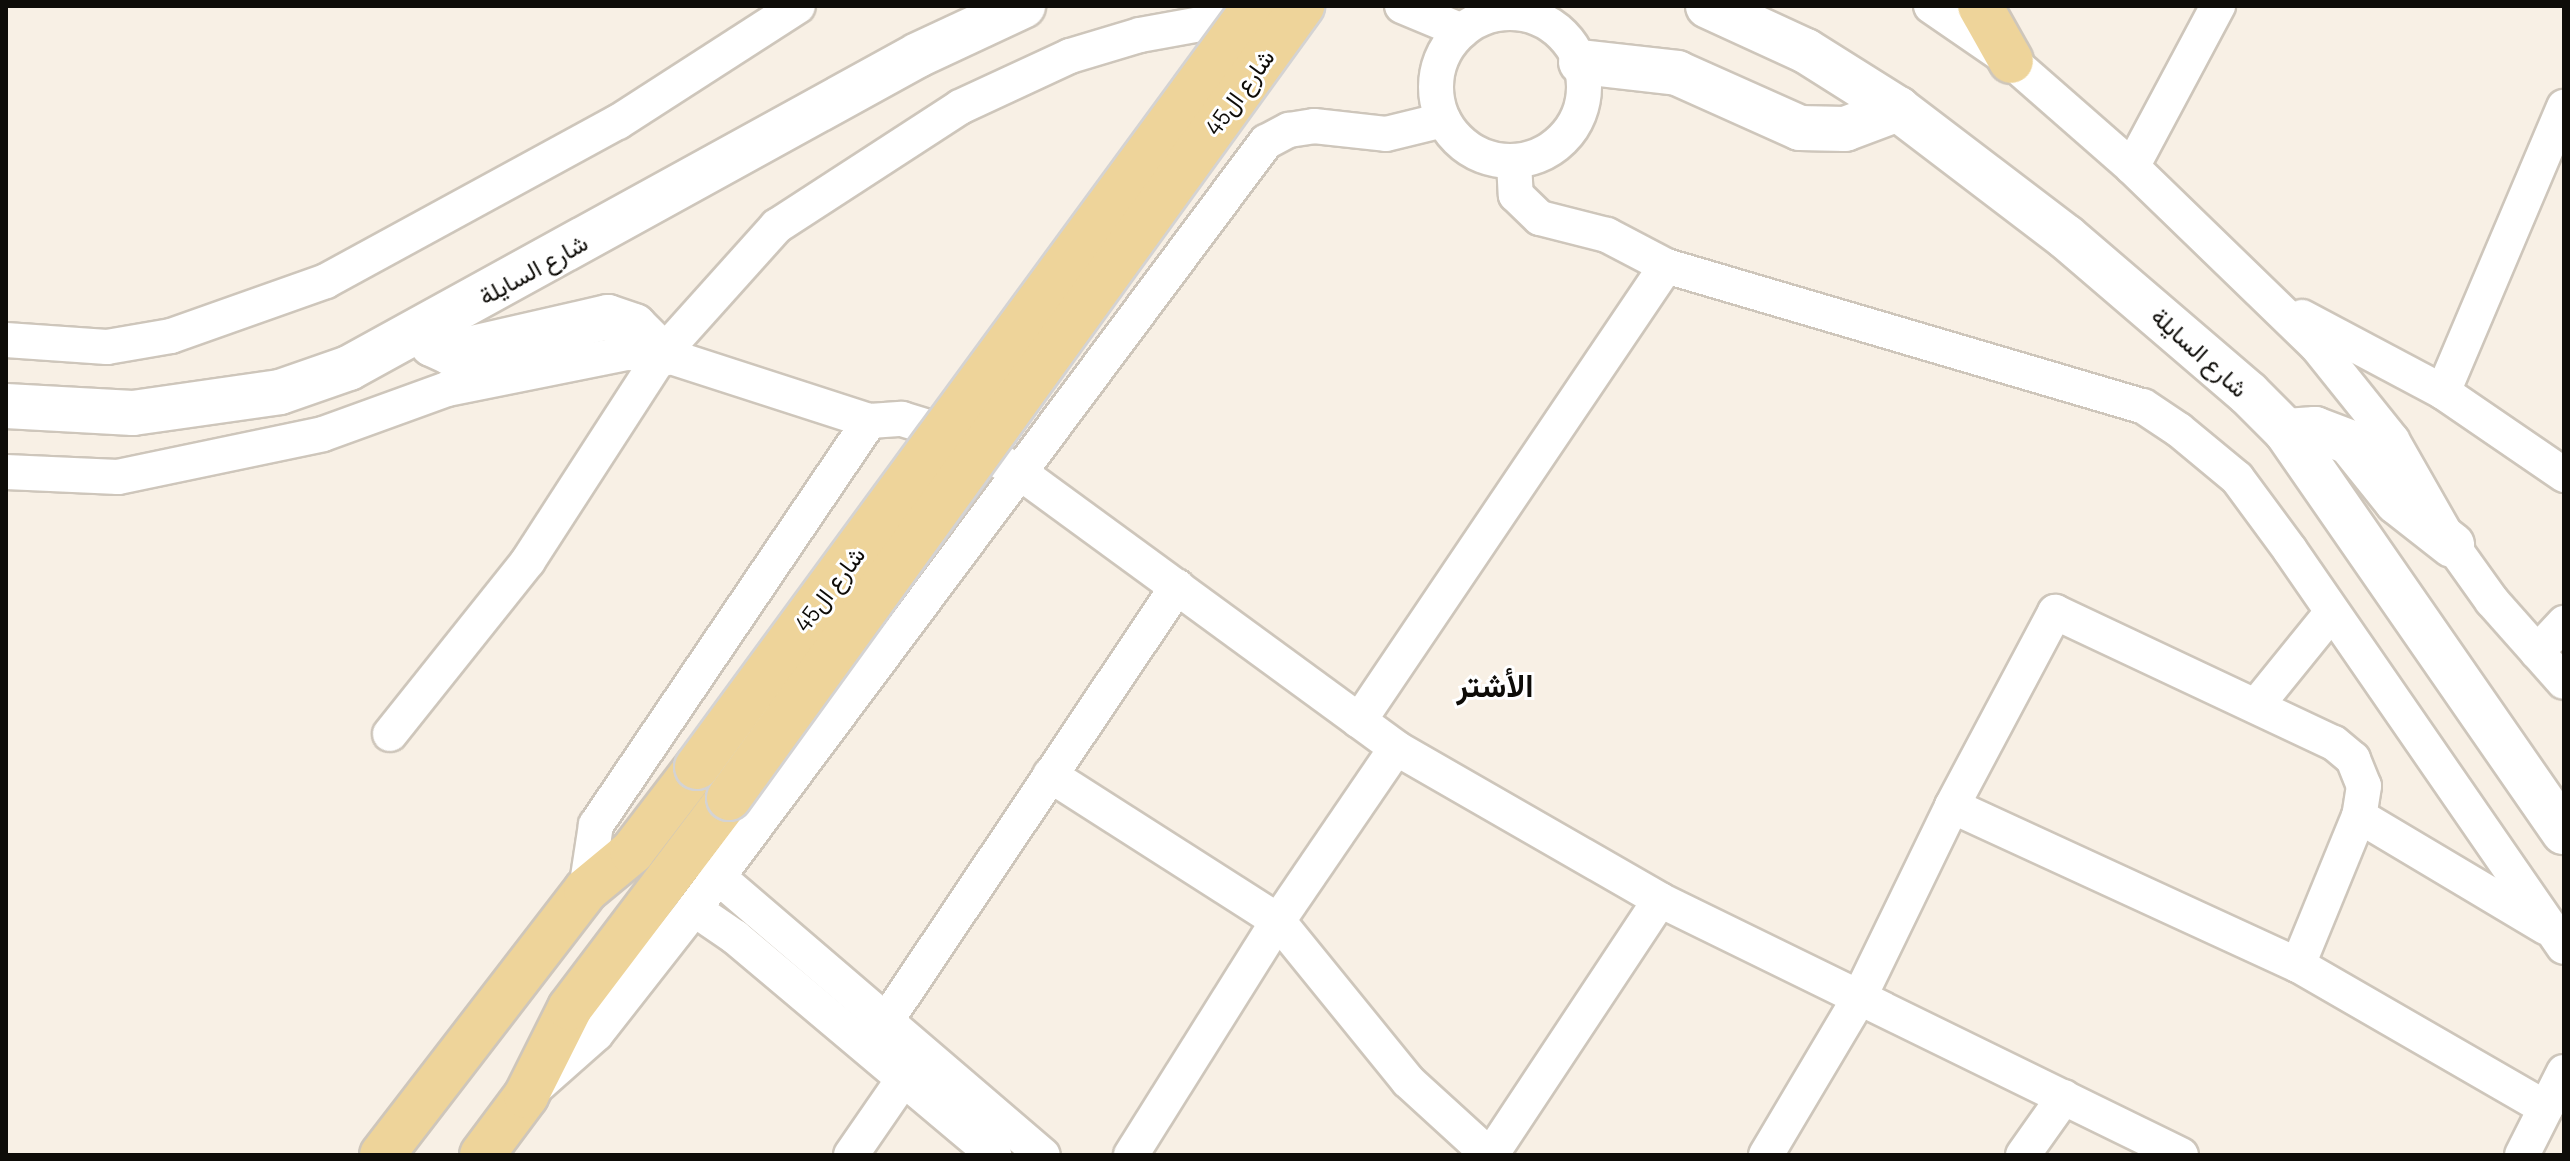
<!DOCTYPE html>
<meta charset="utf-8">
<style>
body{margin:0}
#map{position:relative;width:2570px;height:1161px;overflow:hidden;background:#f8f0e5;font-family:Barlow,Vazirmatn,sans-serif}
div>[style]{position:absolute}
.roads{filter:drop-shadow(2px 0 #cec6bb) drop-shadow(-2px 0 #cec6bb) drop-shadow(0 2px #cec6bb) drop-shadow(0 -2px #cec6bb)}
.street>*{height:34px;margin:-17px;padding:0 17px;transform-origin:17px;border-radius:17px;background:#fff}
.street>.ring{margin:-17px;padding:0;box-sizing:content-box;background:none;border:34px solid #fff;border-radius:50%}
.secondary>*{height:44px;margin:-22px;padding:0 22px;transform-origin:22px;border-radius:22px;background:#fff}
.primary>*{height:44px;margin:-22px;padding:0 22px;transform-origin:22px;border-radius:22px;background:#eed49a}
.bridges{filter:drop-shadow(2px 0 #d4d3d3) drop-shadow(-2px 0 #d4d3d3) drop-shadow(0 2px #d4d3d3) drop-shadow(0 -2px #d4d3d3)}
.primary-bridge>*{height:44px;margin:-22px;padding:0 22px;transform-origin:22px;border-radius:22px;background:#eed49a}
span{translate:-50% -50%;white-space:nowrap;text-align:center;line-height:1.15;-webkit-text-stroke:6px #fff;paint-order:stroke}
.street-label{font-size:24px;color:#0e0c08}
.district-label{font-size:32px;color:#0e0c08;font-weight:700}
.frame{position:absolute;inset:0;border:8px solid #0e0c08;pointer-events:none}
</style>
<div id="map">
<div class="roads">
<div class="street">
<i style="left:1402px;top:6px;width:65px;rotate:22.6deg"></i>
<i style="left:1931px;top:6px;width:97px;rotate:34.5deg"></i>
<i style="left:2011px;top:61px;width:161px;rotate:41.2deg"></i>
<i style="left:2132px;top:167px;width:256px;rotate:44.1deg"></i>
<i style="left:2316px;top:345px;width:122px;rotate:51.3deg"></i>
<i style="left:2392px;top:440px;width:121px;rotate:60.3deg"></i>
<i style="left:2452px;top:545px;width:69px;rotate:54.5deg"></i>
<i style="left:2492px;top:601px;width:108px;rotate:48.4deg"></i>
<i class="ring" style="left:1436px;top:13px;width:114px;height:114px"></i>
<i style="left:1514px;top:162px;width:33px;rotate:87deg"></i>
<i style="left:1516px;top:195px;width:33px;rotate:44deg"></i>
<i style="left:1540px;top:218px;width:69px;rotate:14.2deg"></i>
<i style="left:1607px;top:235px;width:67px;rotate:27.7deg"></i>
<i style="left:1666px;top:266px;width:497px;rotate:16.4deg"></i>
<i style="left:2143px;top:406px;width:43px;rotate:33.7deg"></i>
<i style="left:2179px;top:430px;width:75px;rotate:39.6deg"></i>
<i style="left:2237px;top:478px;width:89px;rotate:53.6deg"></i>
<i style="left:2290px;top:550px;width:482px;rotate:55.4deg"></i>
<i style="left:2132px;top:167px;width:183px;rotate:-61.9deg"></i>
<i style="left:2302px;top:317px;width:160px;rotate:28deg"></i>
<i style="left:2443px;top:392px;width:147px;rotate:34.4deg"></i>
<i style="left:6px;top:340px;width:101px;rotate:4deg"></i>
<i style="left:107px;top:347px;width:65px;rotate:-9.8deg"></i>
<i style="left:171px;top:336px;width:164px;rotate:-19.5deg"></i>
<i style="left:326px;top:281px;width:332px;rotate:-28.6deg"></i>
<i style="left:618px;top:122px;width:214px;rotate:-32.8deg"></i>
<i style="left:2443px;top:392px;width:310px;rotate:-67deg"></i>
<i style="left:6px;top:472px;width:112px;rotate:2.6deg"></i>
<i style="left:118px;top:477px;width:209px;rotate:-11.8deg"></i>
<i style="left:323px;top:434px;width:132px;rotate:-19.9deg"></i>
<i style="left:447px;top:389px;width:184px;rotate:-11.3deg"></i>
<i style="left:627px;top:353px;width:35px;rotate:2deg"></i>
<i style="left:662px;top:354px;width:219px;rotate:17.9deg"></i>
<i style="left:870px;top:421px;width:32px;rotate:-4deg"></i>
<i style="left:902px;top:419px;width:54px;rotate:17.1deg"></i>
<i style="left:954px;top:435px;width:78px;rotate:29.8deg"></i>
<i style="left:1022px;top:474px;width:464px;rotate:36.2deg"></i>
<i style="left:1396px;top:748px;width:305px;rotate:29.9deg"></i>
<i style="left:1660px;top:900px;width:580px;rotate:26.08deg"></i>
<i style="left:2537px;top:652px;width:40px;rotate:-47deg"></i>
<i style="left:2256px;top:706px;width:121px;rotate:-51deg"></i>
<i style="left:1359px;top:721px;width:549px;rotate:-55.99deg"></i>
<i style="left:390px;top:734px;width:221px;rotate:-51.4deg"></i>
<i style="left:528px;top:561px;width:247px;rotate:-57.1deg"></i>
<i style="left:662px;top:354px;width:172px;rotate:-48.1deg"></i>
<i style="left:777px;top:226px;width:218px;rotate:-33deg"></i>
<i style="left:960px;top:107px;width:121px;rotate:-24.9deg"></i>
<i style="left:1070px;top:56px;width:73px;rotate:-16.7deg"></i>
<i style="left:1140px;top:35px;width:123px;rotate:-10.3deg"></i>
<i style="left:1050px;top:775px;width:271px;rotate:32.6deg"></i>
<i style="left:1278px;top:921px;width:206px;rotate:50.9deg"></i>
<i style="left:1408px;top:1081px;width:110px;rotate:42.4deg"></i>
<i style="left:1952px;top:806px;width:381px;rotate:24.7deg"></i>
<i style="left:2298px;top:965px;width:286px;rotate:30deg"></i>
<i style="left:2359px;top:816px;width:217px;rotate:30.8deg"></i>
<i style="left:717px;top:876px;width:429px;rotate:40.6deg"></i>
<i style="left:586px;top:890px;width:66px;rotate:-81.3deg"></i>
<i style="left:596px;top:825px;width:488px;rotate:-55.9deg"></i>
<i style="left:694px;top:909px;width:50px;rotate:34.3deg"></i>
<i style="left:735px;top:937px;width:339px;rotate:40.1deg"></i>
<i style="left:886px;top:1021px;width:523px;rotate:-56.16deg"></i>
<i style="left:535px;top:1088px;width:81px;rotate:-41.5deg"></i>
<i style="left:596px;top:1034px;width:159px;rotate:-51.9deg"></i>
<i style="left:694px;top:909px;width:957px;rotate:-53.29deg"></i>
<i style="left:1266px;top:142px;width:26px;rotate:-28deg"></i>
<i style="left:1289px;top:130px;width:25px;rotate:-9deg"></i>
<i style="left:1314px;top:126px;width:72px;rotate:6.3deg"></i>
<i style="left:1386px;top:134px;width:59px;rotate:-13.8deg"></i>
<i style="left:851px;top:1155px;width:90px;rotate:-55.4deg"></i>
<i style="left:1131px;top:1155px;width:276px;rotate:-57.9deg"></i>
<i style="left:1278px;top:921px;width:209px;rotate:-55.7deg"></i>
<i style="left:1491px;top:1155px;width:306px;rotate:-56.5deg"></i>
<i style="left:1766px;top:1155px;width:180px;rotate:-59.3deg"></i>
<i style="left:1858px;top:1000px;width:216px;rotate:-64.1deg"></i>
<i style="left:1952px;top:806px;width:220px;rotate:-62deg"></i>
<i style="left:2055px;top:612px;width:308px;rotate:25.2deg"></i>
<i style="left:2334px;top:743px;width:25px;rotate:40deg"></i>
<i style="left:2353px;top:759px;width:29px;rotate:68deg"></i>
<i style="left:2364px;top:786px;width:30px;rotate:99deg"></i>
<i style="left:2359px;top:816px;width:161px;rotate:112.3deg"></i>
<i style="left:2023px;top:1155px;width:71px;rotate:-54.7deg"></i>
<i style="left:2522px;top:1155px;width:93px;rotate:-63.2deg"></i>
</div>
<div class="secondary">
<i style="left:1708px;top:6px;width:108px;rotate:24.7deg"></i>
<i style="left:1806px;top:51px;width:109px;rotate:32.2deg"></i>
<i style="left:1898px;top:109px;width:211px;rotate:37.3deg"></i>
<i style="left:2066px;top:237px;width:240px;rotate:40.6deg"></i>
<i style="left:2248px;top:393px;width:54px;rotate:45deg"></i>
<i style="left:2286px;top:431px;width:488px;rotate:55.3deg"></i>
<i style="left:1581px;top:62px;width:97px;rotate:6.5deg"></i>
<i style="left:1677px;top:73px;width:135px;rotate:24.1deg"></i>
<i style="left:1800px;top:128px;width:45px;rotate:1.3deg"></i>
<i style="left:1845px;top:129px;width:57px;rotate:-20.7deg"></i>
<i style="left:423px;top:331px;width:16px;rotate:55deg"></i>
<i style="left:432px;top:344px;width:21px;rotate:25deg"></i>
<i style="left:451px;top:353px;width:161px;rotate:-12.9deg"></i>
<i style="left:608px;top:317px;width:28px;rotate:19deg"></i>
<i style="left:634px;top:326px;width:40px;rotate:45deg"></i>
<i style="left:6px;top:406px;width:127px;rotate:3.2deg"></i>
<i style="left:133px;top:413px;width:148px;rotate:-8.1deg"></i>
<i style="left:280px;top:392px;width:73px;rotate:-19.2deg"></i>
<i style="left:349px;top:368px;width:649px;rotate:-28.81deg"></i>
<i style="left:918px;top:55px;width:116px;rotate:-25deg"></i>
<i style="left:2286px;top:431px;width:29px;rotate:-4deg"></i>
<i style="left:2315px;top:429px;width:36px;rotate:21deg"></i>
<i style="left:2349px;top:442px;width:77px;rotate:51.3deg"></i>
<i style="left:2397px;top:502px;width:70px;rotate:38deg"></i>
</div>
<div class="primary">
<i style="left:1980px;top:6px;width:63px;rotate:60.6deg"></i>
<i style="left:382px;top:1155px;width:334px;rotate:-52.4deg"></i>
<i style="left:586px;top:890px;width:60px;rotate:-39.6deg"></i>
<i style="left:632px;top:852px;width:107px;rotate:-52.6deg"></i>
<i style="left:482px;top:1155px;width:74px;rotate:-53.3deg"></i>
<i style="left:526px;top:1096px;width:98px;rotate:-63.4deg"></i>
<i style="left:570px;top:1008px;width:263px;rotate:-52.9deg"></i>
</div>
</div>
<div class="bridges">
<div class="primary-bridge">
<i style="left:697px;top:767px;width:944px;rotate:-53.75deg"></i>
<i style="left:729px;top:798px;width:978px;rotate:-54.11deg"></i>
</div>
</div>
<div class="street-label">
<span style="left:1239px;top:92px;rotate:-54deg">شارع ال45</span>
<span style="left:533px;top:269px;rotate:-29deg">شارع السايلة</span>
<span style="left:2200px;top:352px;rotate:42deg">شارع السايلة</span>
<span style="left:829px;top:589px;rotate:-53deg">شارع ال45</span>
</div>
<div class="district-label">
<span style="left:1495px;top:684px">الأشتر</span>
</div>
<div class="frame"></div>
</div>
